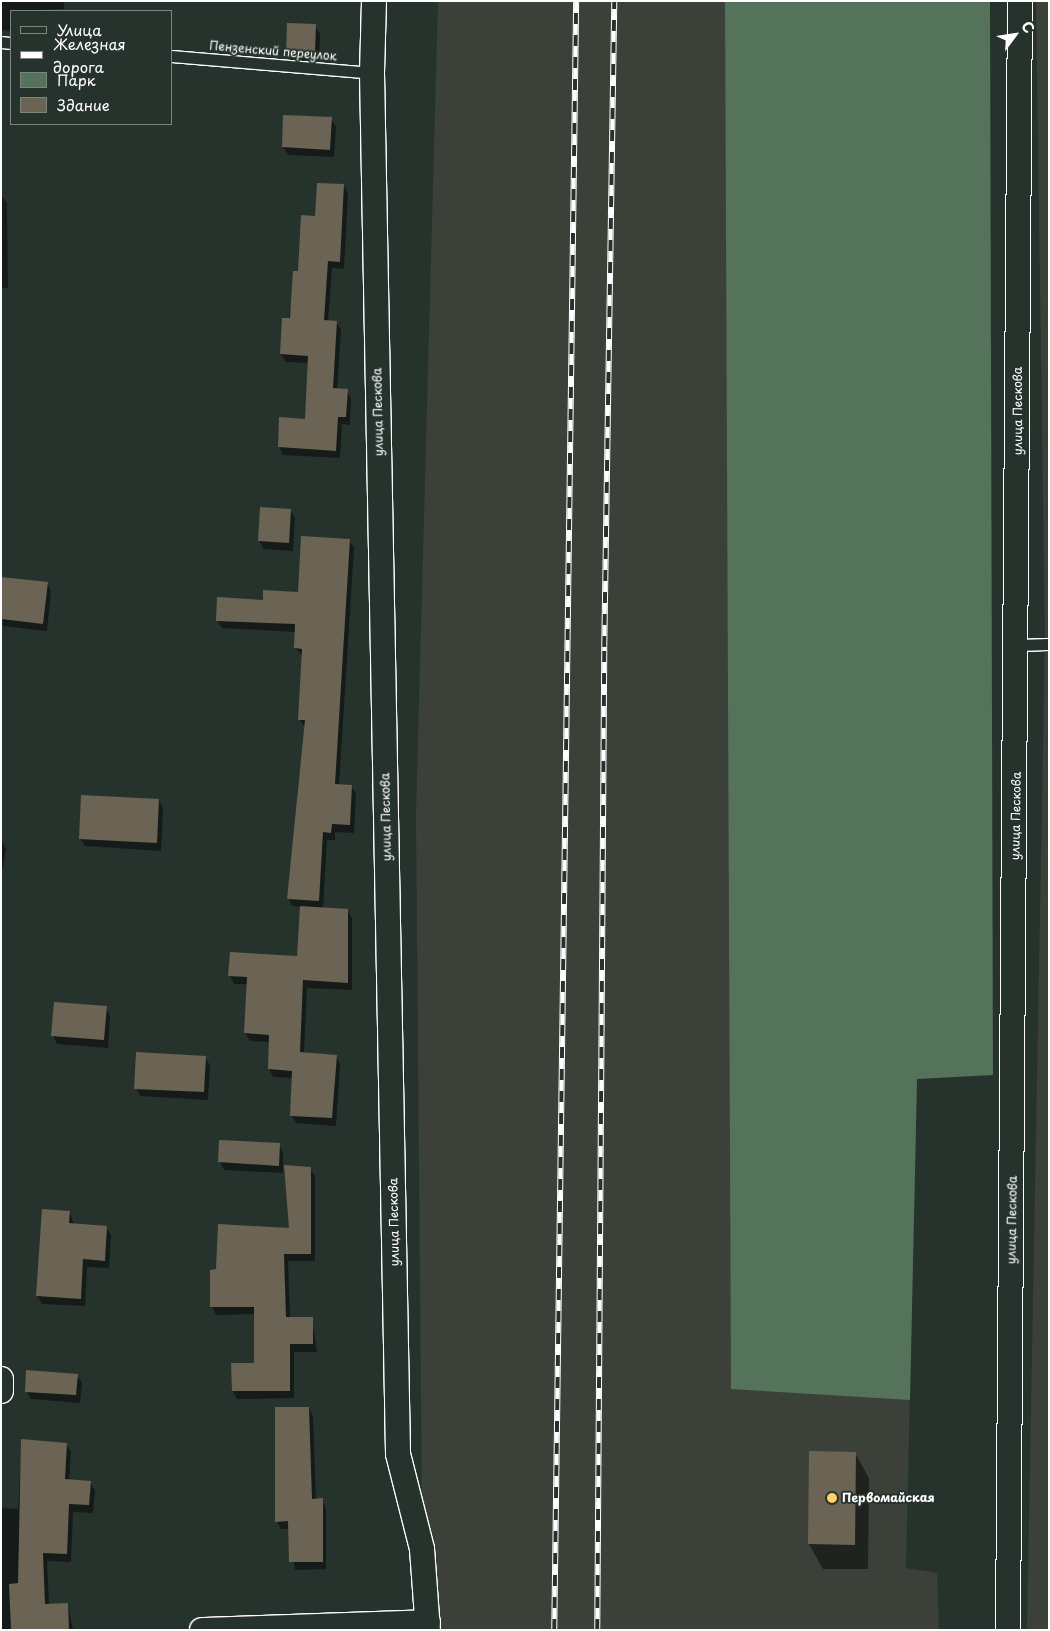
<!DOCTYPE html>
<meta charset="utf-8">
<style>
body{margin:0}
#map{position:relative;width:1050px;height:1631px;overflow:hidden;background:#26332d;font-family:"Playpen Sans",sans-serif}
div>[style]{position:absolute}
.built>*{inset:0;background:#3b4139}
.green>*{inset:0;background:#55725a}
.shadow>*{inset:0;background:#0007}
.building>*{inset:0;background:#6b6354}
.roads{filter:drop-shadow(1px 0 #fff) drop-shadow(-1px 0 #fff) drop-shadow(0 1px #fff) drop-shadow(0 -1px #fff)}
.lane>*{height:11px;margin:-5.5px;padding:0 5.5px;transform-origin:5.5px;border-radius:5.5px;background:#26332d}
.street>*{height:24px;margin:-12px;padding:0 12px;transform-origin:12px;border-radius:12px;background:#26332d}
.rail>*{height:5.5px;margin-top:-2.75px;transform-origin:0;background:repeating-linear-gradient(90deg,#26332d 0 11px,#fff 0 22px);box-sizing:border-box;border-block:1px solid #fff}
.dots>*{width:14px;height:14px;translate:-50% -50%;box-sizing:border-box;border:2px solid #26332d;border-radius:50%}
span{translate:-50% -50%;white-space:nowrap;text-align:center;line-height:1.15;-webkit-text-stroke:4px #26332d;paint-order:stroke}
.street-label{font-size:12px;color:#fff}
.poi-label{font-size:12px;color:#fff;font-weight:700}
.left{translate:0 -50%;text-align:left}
.frame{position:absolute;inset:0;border:2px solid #fff;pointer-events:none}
.legend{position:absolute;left:10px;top:10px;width:162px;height:115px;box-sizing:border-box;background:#26332d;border:1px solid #7d8581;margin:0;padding:6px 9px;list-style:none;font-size:15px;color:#fff}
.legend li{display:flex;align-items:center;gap:10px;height:25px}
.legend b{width:25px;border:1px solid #7d8581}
.north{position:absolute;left:990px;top:10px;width:50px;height:50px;-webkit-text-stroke:4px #26332d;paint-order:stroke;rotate:59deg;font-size:14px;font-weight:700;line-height:20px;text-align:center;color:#fff}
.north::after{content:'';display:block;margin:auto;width:18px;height:22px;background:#fff;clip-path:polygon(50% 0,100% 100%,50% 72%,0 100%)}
</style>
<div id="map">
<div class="built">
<i style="clip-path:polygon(438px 1px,988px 1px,917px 1079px,906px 1568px,937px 1573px,939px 1630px,423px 1630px,416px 814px)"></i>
<i style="clip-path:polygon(1036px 1px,1049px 1px,1049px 1630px,1027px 1630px,1045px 639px)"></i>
</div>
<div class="green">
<i style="clip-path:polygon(725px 1px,990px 1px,993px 1075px,917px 1079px,910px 1400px,731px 1389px)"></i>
</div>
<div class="shadow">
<i style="clip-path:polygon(1px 1px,64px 1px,64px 9px,11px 11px,11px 31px,1px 30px)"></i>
<i style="clip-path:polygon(315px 26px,320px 34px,319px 61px,291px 60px,287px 52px)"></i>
<i style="clip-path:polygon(331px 119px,336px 127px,334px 157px,288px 155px,283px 147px)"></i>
<i style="clip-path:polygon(344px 186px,348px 193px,344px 269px,332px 268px,328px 322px,336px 322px,341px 330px,337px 390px,347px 391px,351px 398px,350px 425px,342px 424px,340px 458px,283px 455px,279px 447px,280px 419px,306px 420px,309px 363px,286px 362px,281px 354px,299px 272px,317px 217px)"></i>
<i style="clip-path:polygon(1px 195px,7px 203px,8px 288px,1px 288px)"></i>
<i style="clip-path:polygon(261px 509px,290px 510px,295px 518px,293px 551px,264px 549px,259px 541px)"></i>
<i style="clip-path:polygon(349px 540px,354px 548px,339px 786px,351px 786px,356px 794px,354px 833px,335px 832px,335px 840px,327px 840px,323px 909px,347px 910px,352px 918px,352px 990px,307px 988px,304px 1054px,336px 1056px,340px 1064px,336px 1126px,296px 1123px,291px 1115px,293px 1078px,273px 1077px,269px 1069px,270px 1042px,250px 1041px,245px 1033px,248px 984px,234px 984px,230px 976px,298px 957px,301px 907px,292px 906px,288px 898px,290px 870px,294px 871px,298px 783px,303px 783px,306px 728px,299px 719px,303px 656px,295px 648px,296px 632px,222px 628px,217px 620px,299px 593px)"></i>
<i style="clip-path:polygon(47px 583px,51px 591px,47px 631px,3px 626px,1px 585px)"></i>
<i style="clip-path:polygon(159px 800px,163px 808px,161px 851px,85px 846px,80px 838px)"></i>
<i style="clip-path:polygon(1px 841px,6px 848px,3px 867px,1px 867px)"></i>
<i style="clip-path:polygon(55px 1004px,106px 1008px,110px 1016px,108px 1048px,57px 1044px,53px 1036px)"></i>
<i style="clip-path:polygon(205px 1058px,210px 1065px,208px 1100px,140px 1096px,136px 1088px)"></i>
<i style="clip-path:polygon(279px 1145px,283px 1153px,283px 1173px,224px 1170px,220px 1162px)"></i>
<i style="clip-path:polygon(310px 1168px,315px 1176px,315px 1261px,288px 1261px,290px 1318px,312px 1318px,317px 1352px,294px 1352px,294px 1398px,237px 1399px,233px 1391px,255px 1364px,255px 1314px,216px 1315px,212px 1307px,217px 1271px,290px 1230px)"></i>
<i style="clip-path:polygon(70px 1212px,74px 1225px,106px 1227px,111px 1235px,109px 1268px,87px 1267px,85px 1306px,42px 1304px,37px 1296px)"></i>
<i style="clip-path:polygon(77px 1375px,82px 1383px,80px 1403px,31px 1399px,26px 1391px)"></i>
<i style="clip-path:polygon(309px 1408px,313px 1416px,316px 1500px,322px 1500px,326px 1508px,326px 1569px,295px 1570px,289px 1529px,281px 1529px,277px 1521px)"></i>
<i style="clip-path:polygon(22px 1441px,66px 1444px,71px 1452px,69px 1481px,90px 1482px,95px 1491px,93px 1513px,73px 1512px,71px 1562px,47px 1561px,49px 1605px,68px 1605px,73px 1630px,1px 1630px,1px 1508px,18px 1509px)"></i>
<i style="clip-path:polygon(810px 1453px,855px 1453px,869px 1478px,868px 1569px,823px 1569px,809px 1544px)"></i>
</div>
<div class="building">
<i style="clip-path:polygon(287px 23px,316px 24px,315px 54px,286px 53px)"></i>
<i style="clip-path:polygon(283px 115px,332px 117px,330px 150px,282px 147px)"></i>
<i style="clip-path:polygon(317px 183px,344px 184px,340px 262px,328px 261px,324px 320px,337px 321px,333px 388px,348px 389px,346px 417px,338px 417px,336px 451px,278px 447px,279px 417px,305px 419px,308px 356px,280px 354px,282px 318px,290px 318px,293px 271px,298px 271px,301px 215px,315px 216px)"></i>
<i style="clip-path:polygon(260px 507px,291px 509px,289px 543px,258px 541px)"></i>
<i style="clip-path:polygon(301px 536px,350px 539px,335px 784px,352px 785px,350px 825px,332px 824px,331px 833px,323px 832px,319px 901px,287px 899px,305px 720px,298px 720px,302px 649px,294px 648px,295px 624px,216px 621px,217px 597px,263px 600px,263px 590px,298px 592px)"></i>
<i style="clip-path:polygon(1px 577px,48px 582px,43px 624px,1px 619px)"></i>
<i style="clip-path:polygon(81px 795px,159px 799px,157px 843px,79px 839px)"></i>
<i style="clip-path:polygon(300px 906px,348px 909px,348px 983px,303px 980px,300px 1052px,337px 1055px,332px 1118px,290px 1116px,292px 1071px,268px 1069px,269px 1035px,244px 1033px,247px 977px,228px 976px,230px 952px,297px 956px)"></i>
<i style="clip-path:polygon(54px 1002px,107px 1006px,104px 1040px,51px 1036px)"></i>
<i style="clip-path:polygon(136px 1052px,206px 1056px,204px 1092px,134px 1089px)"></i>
<i style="clip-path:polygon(219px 1140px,280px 1143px,279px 1166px,218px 1162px)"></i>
<i style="clip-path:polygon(284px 1165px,311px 1167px,311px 1254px,284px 1254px,286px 1317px,313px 1317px,313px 1344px,290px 1344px,290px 1391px,232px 1391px,231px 1363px,254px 1363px,254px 1307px,210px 1307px,210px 1270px,216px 1269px,218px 1224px,289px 1228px)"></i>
<i style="clip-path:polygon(42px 1209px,70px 1211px,69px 1223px,107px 1226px,105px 1261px,83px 1259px,81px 1299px,36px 1296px)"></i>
<i style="clip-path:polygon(26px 1370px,78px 1374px,76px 1395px,25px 1392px)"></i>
<i style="clip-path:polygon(275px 1407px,309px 1407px,312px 1499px,323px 1498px,323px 1562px,289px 1562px,288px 1521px,275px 1522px)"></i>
<i style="clip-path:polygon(21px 1439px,67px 1443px,65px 1479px,91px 1481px,89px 1505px,69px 1504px,67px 1554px,43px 1553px,45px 1604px,68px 1603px,69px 1629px,11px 1630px,9px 1584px,18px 1583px)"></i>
<i style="clip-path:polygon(809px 1451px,856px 1452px,855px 1545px,808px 1544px)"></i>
</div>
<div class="roads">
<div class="lane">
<i style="left:1px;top:42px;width:10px;rotate:6deg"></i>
<i style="left:171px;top:56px;width:202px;rotate:4.8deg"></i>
<i style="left:1018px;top:645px;width:31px;rotate:-2deg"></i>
</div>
<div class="street">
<i style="left:374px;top:1px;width:72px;rotate:91.6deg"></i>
<i style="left:372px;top:73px;width:1381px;rotate:88.92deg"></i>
<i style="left:398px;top:1454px;width:98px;rotate:75.8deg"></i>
<i style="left:422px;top:1549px;width:81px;rotate:85.8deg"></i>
<i style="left:1px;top:1379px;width:12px;rotate:90deg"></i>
<i style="left:202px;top:1630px;width:226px;rotate:-2deg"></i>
<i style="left:1008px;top:1630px;width:1629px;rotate:-89.58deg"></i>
</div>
</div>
<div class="rail">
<i style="left:554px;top:1630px;width:1629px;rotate:-89.23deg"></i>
<i style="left:597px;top:1630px;width:983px;rotate:-89.59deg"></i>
<i style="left:604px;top:647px;width:646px;rotate:-89.11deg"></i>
</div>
<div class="dots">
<i style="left:832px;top:1498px;background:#ffd166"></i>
</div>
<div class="street-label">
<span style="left:273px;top:51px;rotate:5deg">Пензенский переулок</span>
<span style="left:1018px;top:411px;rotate:-90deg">улица Пескова</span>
<span style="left:378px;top:412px;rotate:-91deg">улица Пескова</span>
<span style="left:1016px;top:816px;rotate:-89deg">улица Пескова</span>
<span style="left:386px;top:817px;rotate:-91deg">улица Пескова</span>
<span style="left:1012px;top:1220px;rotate:-89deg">улица Пескова</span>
<span style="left:394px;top:1222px;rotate:-91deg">улица Пескова</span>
</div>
<div class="poi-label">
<span class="left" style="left:842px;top:1498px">Первомайская</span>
</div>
<div class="frame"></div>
<ul class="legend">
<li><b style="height:6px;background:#26332d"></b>Улица</li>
<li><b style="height:6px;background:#fff"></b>Железная дорога</li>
<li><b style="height:14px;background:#55725a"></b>Парк</li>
<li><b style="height:14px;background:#6b6354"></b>Здание</li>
</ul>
<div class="north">С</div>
</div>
